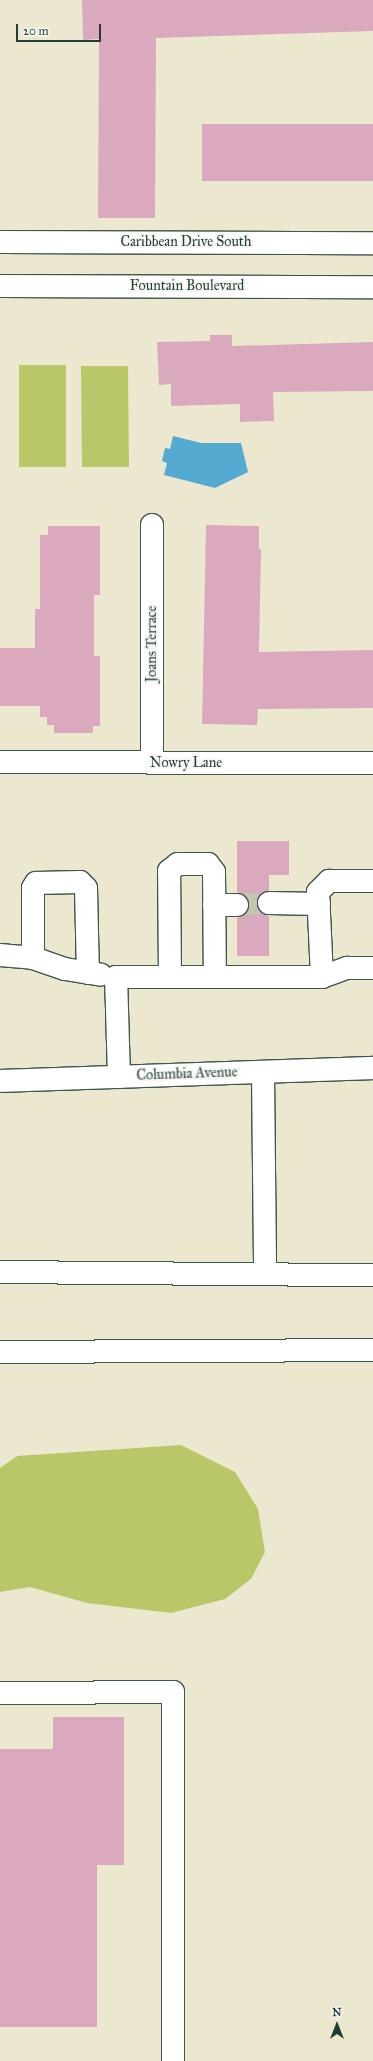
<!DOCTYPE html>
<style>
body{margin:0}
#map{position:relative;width:373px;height:2061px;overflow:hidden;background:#ece8d0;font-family:"IM FELL Great Primer",serif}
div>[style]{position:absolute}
.green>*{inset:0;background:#bac769}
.water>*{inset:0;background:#54aad0}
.building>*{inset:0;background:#daa9bd}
.minor-tunnel>*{height:22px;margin-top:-11px;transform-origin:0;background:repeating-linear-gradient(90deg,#c3c6b1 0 22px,transparent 0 33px)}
.roads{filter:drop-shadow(1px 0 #3e574b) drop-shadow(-1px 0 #3e574b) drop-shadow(0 1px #3e574b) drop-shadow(0 -1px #3e574b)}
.minor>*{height:22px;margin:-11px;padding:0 11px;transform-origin:11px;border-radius:11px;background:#fff}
span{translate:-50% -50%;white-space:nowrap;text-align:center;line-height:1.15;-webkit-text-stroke:4px #f6f6f2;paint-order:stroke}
.street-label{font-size:14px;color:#1f3d34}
.north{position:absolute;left:317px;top:2005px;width:40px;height:40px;-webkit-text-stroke:3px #f6f6f2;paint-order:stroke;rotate:0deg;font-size:11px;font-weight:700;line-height:16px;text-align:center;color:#1f3d34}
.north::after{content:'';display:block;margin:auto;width:14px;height:18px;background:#1f3d34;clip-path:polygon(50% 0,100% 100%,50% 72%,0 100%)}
.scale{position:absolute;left:16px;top:24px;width:85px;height:18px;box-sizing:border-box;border:2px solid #1f3d34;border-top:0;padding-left:5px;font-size:12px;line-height:14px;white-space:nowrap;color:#1f3d34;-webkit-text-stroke:3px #f6f6f2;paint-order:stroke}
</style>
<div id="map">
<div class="green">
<i style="clip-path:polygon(19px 365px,66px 365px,66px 467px,19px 467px)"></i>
<i style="clip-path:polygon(81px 366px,128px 366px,129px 467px,82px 467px)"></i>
<i style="clip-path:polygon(181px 1445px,235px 1472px,258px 1509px,265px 1552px,251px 1579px,225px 1599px,171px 1613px,87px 1603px,30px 1587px,0 1592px,0 1468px,17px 1456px)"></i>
</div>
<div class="water">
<i style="clip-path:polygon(173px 436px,201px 443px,241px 443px,248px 472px,215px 488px,164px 475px,167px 463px,162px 461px,165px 448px,170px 449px)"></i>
</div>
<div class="building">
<i style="clip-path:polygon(82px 0,373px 0,373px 31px,156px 38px,155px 218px,98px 218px,99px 39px,83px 40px)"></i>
<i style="clip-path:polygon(202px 124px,373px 124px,373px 181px,202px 181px)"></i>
<i style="clip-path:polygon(210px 335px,232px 335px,232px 346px,373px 342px,373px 391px,273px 392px,274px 421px,240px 422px,240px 404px,171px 406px,171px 384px,159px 385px,157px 342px,210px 341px)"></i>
<i style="clip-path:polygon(206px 525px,259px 526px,259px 549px,261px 549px,259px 652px,373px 650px,373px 708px,258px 709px,257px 725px,202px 724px)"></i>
<i style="clip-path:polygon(48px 526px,100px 526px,100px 595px,94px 595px,94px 656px,100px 656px,100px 726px,93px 726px,93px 733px,54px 733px,54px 725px,47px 725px,47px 717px,40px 717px,40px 706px,0 706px,0 648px,35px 648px,35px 609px,40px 609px,40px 535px,48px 535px)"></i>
<i style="clip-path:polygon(237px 841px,289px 841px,289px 875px,269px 875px,269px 891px,263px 892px,258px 897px,257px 902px,258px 909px,263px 914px,269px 916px,269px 956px,237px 956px,237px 918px,244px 916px,248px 911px,249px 905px,248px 898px,243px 894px,237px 892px)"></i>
<i style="clip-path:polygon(53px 1717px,124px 1717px,124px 1865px,97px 1865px,97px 2027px,0 2027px,0 1749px,53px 1749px)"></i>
</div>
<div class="minor-tunnel">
<i style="left:237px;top:905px;width:32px;rotate:-4deg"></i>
</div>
<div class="roads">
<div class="minor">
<i style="left:0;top:242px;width:373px;rotate:0.2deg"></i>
<i style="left:0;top:286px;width:373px;rotate:0.2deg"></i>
<i style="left:152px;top:525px;width:238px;rotate:90deg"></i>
<i style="left:0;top:762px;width:373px;rotate:0.2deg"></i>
<i style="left:269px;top:903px;width:50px;rotate:1.1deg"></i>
<i style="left:214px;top:905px;width:23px"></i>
<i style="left:0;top:955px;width:33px;rotate:5deg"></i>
<i style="left:33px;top:958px;width:34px;rotate:19deg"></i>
<i style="left:65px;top:969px;width:36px;rotate:9deg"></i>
<i style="left:33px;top:958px;width:70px;rotate:-90deg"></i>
<i style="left:33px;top:888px;width:6px;rotate:-59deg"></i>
<i style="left:36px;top:883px;width:44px;rotate:-1.3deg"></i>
<i style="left:80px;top:882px;width:8px;rotate:45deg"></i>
<i style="left:86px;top:888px;width:85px;rotate:88.7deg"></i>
<i style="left:170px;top:977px;width:106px;rotate:-90.5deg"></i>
<i style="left:169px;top:871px;width:11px;rotate:-38deg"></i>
<i style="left:178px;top:864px;width:30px"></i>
<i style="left:208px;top:864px;width:10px;rotate:53deg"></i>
<i style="left:214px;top:872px;width:105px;rotate:89.5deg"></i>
<i style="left:322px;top:977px;width:85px;rotate:-92.7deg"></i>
<i style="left:318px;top:892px;width:16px;rotate:-45deg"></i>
<i style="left:329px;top:881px;width:44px"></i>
<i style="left:263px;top:1072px;width:201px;rotate:89.4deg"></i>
<i style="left:119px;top:1077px;width:100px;rotate:-91.7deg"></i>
<i style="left:116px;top:977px;width:206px"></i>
<i style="left:322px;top:977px;width:27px;rotate:-20deg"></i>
<i style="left:347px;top:968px;width:26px"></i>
<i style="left:0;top:1081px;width:373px;rotate:-2deg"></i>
<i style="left:0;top:1272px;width:373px;rotate:0.5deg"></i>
<i style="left:0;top:1352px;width:373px;rotate:-0.3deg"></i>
<i style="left:0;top:1693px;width:173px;rotate:-0.3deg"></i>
<i style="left:173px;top:1692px;width:369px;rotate:90deg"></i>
</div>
</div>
<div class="street-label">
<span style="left:186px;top:242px">Caribbean Drive South</span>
<span style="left:187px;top:286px">Fountain Boulevard</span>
<span style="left:152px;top:644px;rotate:-90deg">Joans Terrace</span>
<span style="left:186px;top:763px">Nowry Lane</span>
<span style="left:187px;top:1074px;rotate:-2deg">Columbia Avenue</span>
</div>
<div class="north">N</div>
<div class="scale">20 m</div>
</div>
